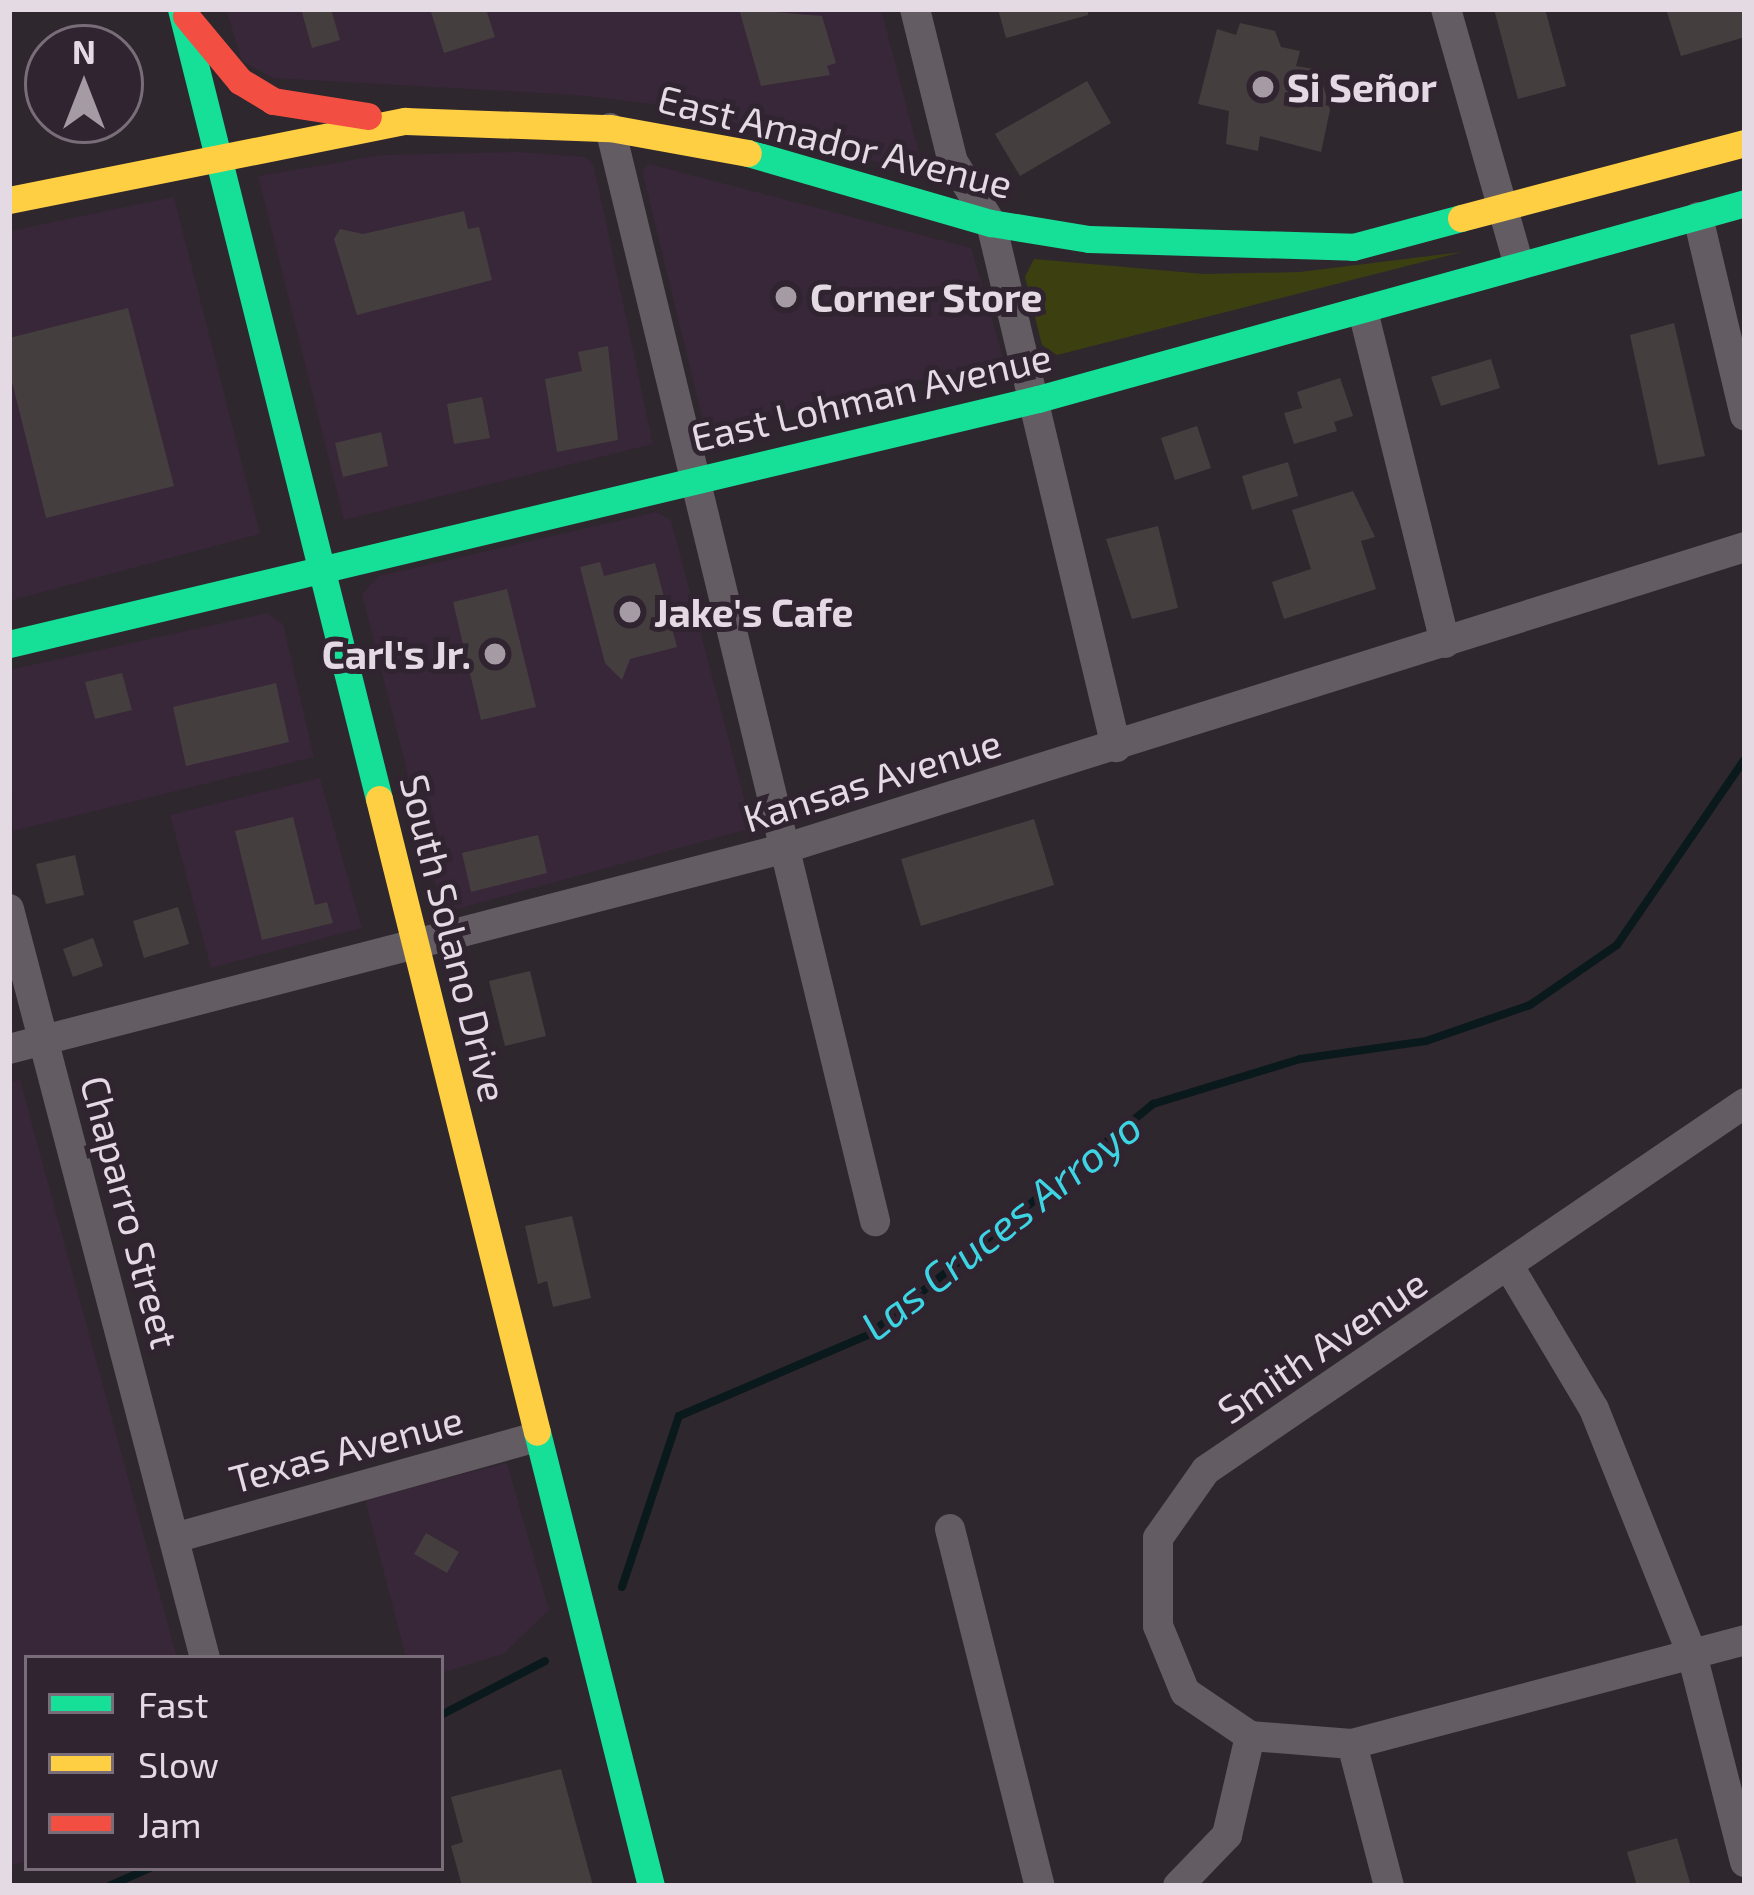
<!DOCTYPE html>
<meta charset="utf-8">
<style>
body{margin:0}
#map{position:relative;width:1754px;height:1895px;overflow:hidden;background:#2e272e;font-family:"Exo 2",sans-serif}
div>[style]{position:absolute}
.built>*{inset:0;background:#382738}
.green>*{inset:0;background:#3c4011}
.stream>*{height:8px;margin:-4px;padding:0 4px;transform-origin:4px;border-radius:4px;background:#0a191c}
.building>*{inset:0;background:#453e3f}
.street>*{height:30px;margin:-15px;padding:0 15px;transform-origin:15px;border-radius:15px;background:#635d63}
.fast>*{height:27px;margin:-13.5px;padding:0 13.5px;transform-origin:13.5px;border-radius:13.5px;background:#16e098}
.slow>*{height:27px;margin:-13.5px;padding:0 13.5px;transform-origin:13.5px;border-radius:13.5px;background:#ffcf43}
.jam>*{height:27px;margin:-13.5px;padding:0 13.5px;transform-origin:13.5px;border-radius:13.5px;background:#f24e42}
.dots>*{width:33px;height:33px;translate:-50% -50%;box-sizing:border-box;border:6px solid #312431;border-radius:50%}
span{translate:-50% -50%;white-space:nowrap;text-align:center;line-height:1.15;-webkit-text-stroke:10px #312431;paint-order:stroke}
.poi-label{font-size:39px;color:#e3dae3;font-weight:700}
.left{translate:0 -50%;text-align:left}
.right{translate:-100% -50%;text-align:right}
.street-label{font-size:39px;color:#e3dae3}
.water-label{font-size:42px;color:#3dd5e4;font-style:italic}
.frame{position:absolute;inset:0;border:12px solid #e3dae3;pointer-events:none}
.legend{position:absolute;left:24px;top:1655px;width:420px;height:216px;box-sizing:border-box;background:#312431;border:3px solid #786d78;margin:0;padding:15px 21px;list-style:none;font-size:36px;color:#e3dae3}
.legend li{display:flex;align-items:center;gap:24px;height:60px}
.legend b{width:60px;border:3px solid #786d78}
.north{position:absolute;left:24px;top:24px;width:120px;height:120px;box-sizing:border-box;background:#312431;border:3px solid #786d78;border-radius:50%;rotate:0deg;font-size:33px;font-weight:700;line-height:48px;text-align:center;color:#e3dae3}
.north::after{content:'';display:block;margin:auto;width:42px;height:54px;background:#a49ba4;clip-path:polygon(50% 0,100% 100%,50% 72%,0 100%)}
</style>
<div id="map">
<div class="built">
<i style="clip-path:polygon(226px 9px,881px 9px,919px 154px,891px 166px,677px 107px,577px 95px,273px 78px,242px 61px)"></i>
<i style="clip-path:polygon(517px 152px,585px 157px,594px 166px,653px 444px,344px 520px,258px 176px,381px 155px)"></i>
<i style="clip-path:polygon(649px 164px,971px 248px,1004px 360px,705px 430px,642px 170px)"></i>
<i style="clip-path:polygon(174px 197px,260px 534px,9px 601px,9px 231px)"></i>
<i style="clip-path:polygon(656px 512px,671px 520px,752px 828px,443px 913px,362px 594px,379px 576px)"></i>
<i style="clip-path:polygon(267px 613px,283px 624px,314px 757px,13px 831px,9px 670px)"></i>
<i style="clip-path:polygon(320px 778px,362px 928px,211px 968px,170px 815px)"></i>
<i style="clip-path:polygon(20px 1080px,177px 1658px,27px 1658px,27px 1861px,9px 1866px,9px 1082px)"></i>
<i style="clip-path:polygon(507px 1463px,549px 1610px,503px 1654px,441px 1673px,441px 1658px,406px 1658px,365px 1499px)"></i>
</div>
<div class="green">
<i style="clip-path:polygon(1462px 252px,1057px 355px,1042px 345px,1025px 277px,1034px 259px,1204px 274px,1300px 272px)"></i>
</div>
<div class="stream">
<i style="left:622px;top:1587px;width:180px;rotate:-71.6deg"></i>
<i style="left:679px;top:1416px;width:208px;rotate:-23.2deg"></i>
<i style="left:870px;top:1334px;width:365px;rotate:-39.1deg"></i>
<i style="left:1153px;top:1104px;width:154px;rotate:-17deg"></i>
<i style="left:1300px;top:1059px;width:127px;rotate:-8.1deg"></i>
<i style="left:1426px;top:1041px;width:110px;rotate:-19.1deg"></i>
<i style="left:1530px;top:1005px;width:106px;rotate:-34.6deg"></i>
<i style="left:1617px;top:945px;width:226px;rotate:-55.5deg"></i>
<i style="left:441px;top:1715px;width:117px;rotate:-27.4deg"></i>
<i style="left:109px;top:1886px;width:45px;rotate:-23.7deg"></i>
</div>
<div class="building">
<i style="clip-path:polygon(301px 9px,331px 9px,340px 40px,312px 48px)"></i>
<i style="clip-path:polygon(430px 9px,486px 9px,495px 37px,444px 53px)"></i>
<i style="clip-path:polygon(739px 9px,822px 16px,836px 63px,827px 66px,830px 75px,761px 86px)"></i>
<i style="clip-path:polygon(998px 9px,1088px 9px,1088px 15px,1006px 38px)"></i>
<i style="clip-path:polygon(1494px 9px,1545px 9px,1566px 86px,1518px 99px)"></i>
<i style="clip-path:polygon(1666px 9px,1745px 9px,1745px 37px,1681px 56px)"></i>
<i style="clip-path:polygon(1240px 23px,1275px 31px,1281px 47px,1300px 51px,1296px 66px,1319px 70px,1330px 110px,1321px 152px,1260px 136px,1258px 151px,1226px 144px,1229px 111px,1198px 104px,1217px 29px,1236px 35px)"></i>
<i style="clip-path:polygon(1087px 81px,1111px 123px,1020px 176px,995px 134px)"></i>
<i style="clip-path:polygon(464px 211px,468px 229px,479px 227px,492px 280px,357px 315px,334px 239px,340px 229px,363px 234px)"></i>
<i style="clip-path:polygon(128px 308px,174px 486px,46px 518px,9px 370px,9px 338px)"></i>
<i style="clip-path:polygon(1674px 323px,1705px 456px,1658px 465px,1630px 335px)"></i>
<i style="clip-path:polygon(608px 346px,618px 440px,557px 452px,545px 379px,582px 371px,578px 352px)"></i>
<i style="clip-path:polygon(1491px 359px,1500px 388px,1441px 406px,1431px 377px)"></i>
<i style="clip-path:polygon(1340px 378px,1353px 416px,1334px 422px,1337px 431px,1294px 444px,1284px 413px,1302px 408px,1297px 392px)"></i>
<i style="clip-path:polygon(482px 397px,490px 438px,454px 444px,447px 404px)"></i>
<i style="clip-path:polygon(1197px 426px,1211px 468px,1175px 480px,1161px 438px)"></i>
<i style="clip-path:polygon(381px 432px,388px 466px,343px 477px,335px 443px)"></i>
<i style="clip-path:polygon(1288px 462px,1298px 496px,1252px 510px,1242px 476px)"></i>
<i style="clip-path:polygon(1353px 491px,1375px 537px,1361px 541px,1376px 589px,1284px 619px,1272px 582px,1311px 569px,1292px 510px)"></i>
<i style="clip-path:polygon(1158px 526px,1178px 608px,1132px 619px,1106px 539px)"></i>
<i style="clip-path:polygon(600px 562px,604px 576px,655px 563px,677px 647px,630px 659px,622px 680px,605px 663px,580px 567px)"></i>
<i style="clip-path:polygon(507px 589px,536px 707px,481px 720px,453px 602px)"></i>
<i style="clip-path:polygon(122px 673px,132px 710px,95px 719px,85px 682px)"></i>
<i style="clip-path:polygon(276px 683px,289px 742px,186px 766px,173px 707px)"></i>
<i style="clip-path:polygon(293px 817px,315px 905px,327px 902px,333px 923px,262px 940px,235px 831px)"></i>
<i style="clip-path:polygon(1034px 819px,1054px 885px,921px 926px,901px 859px)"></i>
<i style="clip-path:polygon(538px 835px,547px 873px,471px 892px,462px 853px)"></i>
<i style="clip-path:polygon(75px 855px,84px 895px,46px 904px,36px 864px)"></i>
<i style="clip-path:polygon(178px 907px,189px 944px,144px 958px,133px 921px)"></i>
<i style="clip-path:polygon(93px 938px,103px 966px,73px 977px,63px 949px)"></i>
<i style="clip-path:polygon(530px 971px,546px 1036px,505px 1046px,489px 981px)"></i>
<i style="clip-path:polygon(572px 1216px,591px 1298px,553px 1307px,547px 1281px,538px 1284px,525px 1226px)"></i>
<i style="clip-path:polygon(426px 1533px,459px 1552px,447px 1573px,414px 1554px)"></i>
<i style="clip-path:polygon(561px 1769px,593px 1886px,462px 1886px,451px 1846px,463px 1842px,451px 1797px)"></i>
<i style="clip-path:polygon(1677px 1838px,1691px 1886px,1637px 1886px,1627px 1852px)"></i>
</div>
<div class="street">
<i style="left:915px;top:9px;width:158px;rotate:76.1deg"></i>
<i style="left:953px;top:162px;width:72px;rotate:58.1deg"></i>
<i style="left:991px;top:223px;width:539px;rotate:76.58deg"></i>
<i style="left:1446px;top:9px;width:266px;rotate:74.1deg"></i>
<i style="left:610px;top:128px;width:1125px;rotate:76.37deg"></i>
<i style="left:1698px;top:217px;width:204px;rotate:76.7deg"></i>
<i style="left:1363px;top:311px;width:342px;rotate:76.1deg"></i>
<i style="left:9px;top:909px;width:774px;rotate:75.34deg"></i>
<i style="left:9px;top:1049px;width:803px;rotate:-14.5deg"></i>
<i style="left:786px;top:848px;width:1005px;rotate:-17.43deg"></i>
<i style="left:1510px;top:1268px;width:164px;rotate:59.2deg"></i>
<i style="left:1594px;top:1409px;width:264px;rotate:68.2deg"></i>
<i style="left:1692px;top:1654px;width:215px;rotate:75.7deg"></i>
<i style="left:950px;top:1529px;width:368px;rotate:75.9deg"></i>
<i style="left:178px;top:1537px;width:371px;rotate:-15.6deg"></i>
<i style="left:1250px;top:1736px;width:78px;rotate:-145.9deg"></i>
<i style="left:1185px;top:1692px;width:71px;rotate:-112.2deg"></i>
<i style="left:1158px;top:1626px;width:88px;rotate:-90deg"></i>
<i style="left:1158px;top:1538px;width:83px;rotate:-54.8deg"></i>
<i style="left:1206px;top:1470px;width:652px;rotate:-34.25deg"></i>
<i style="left:1352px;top:1744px;width:147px;rotate:75.4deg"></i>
<i style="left:1178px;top:1886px;width:71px;rotate:-46.1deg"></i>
<i style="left:1227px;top:1835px;width:102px;rotate:-76.9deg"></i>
<i style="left:1250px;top:1736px;width:102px;rotate:4.5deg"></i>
<i style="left:1352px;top:1744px;width:407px;rotate:-14.8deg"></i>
</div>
<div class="fast">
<i style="left:181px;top:9px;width:814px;rotate:75.93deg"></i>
<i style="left:748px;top:153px;width:253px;rotate:16.1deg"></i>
<i style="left:991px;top:223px;width:99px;rotate:9.3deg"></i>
<i style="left:1089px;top:239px;width:264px;rotate:1.7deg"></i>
<i style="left:1353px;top:247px;width:112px;rotate:-15deg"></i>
<i style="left:9px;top:644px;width:1058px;rotate:-13.39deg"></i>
<i style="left:1038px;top:399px;width:734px;rotate:-15.49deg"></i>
<i style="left:537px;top:1432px;width:468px;rotate:75.9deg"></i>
</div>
<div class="slow">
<i style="left:9px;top:200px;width:404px;rotate:-11.3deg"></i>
<i style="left:405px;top:121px;width:205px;rotate:2deg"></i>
<i style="left:610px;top:128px;width:140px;rotate:10.3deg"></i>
<i style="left:1461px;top:218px;width:294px;rotate:-14.8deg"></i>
<i style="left:379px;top:799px;width:652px;rotate:75.99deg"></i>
</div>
<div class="jam">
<i style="left:186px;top:16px;width:85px;rotate:50.3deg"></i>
<i style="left:240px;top:81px;width:39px;rotate:31deg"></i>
<i style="left:273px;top:101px;width:96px;rotate:9deg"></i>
</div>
<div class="dots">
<i style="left:1263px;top:87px;background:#a49ba4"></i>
<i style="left:786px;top:297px;background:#a49ba4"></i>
<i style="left:630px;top:612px;background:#a49ba4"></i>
<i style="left:495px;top:654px;background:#a49ba4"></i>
</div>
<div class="poi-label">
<span class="left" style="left:1287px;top:87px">Si Señor</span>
<span class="left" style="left:810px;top:297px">Corner Store</span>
<span class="left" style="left:654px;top:612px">Jake's Cafe</span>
<span class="right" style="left:471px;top:654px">Carl's Jr.</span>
</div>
<div class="street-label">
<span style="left:835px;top:141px;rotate:14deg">East Amador Avenue</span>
<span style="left:871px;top:397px;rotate:-13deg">East Lohman Avenue</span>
<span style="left:872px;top:780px;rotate:-17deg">Kansas Avenue</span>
<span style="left:454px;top:938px;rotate:76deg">South Solano Drive</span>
<span style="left:130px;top:1212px;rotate:75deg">Chaparro Street</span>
<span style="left:1322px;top:1346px;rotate:-34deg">Smith Avenue</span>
<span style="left:346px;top:1449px;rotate:-15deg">Texas Avenue</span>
</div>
<div class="water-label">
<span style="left:1000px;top:1225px;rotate:-38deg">Las Cruces Arroyo</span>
</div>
<div class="frame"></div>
<ul class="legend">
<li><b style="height:15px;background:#16e098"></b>Fast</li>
<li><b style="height:15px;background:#ffcf43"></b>Slow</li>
<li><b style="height:15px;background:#f24e42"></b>Jam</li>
</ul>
<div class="north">N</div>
</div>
